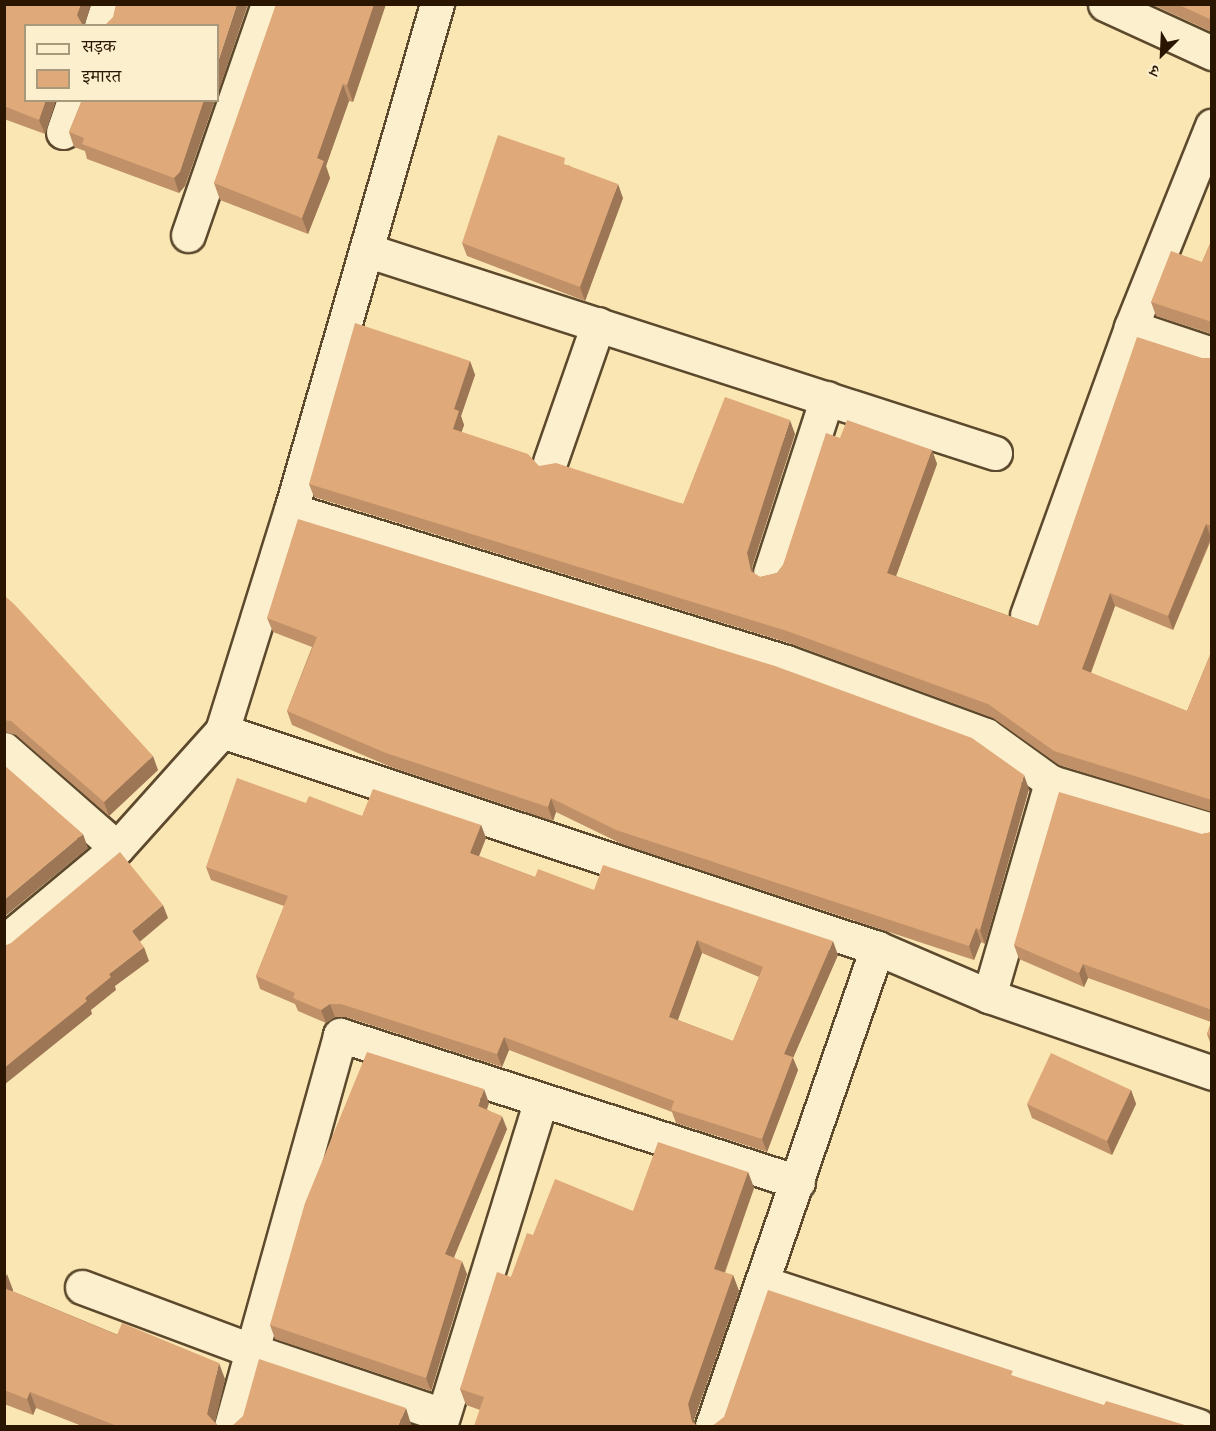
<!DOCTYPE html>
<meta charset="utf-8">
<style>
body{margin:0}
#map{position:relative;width:1216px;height:1431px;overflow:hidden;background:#fae6b3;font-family:"IM FELL Great Primer","Noto Serif Devanagari",serif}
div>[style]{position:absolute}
.roads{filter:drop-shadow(2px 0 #5d492d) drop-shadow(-2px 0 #5d492d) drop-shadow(0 2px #5d492d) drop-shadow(0 -2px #5d492d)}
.minor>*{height:33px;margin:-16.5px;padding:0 16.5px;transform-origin:16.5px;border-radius:16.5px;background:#fcefce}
.wall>*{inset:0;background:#c09168}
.shaded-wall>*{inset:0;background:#9c7655}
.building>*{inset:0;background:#dfa979}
span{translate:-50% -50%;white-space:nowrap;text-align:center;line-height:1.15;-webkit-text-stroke:5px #fcefce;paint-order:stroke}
.frame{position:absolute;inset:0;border:6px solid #291500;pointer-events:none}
.legend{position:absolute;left:24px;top:24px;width:195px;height:78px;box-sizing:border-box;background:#fcefce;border:2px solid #a8987c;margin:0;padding:8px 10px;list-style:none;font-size:18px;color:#291500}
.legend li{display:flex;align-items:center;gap:12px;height:30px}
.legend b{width:30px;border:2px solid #a8987c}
.north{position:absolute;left:1132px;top:24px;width:60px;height:60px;-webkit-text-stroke:4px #fcefce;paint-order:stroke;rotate:204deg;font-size:16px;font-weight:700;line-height:24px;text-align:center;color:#291500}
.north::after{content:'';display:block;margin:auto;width:21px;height:27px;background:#291500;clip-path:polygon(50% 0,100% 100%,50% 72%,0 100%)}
</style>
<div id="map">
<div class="roads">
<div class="minor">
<i style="left:1105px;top:4px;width:118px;rotate:24.6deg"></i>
<i style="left:101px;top:26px;width:23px;rotate:-72deg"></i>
<i style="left:63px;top:132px;width:34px;rotate:-71deg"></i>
<i style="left:188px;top:235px;width:244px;rotate:-70.9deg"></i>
<i style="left:366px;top:250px;width:661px;rotate:17.89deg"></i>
<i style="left:1131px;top:327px;width:85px;rotate:18.4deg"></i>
<i style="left:550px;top:462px;width:146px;rotate:-70.8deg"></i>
<i style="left:291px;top:510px;width:518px;rotate:17.07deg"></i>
<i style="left:786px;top:662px;width:213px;rotate:20.1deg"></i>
<i style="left:986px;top:735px;width:80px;rotate:35.9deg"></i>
<i style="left:1051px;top:782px;width:168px;rotate:16.6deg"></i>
<i style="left:770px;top:573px;width:184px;rotate:-72deg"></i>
<i style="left:1027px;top:615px;width:306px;rotate:-70.1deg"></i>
<i style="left:1131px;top:327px;width:217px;rotate:-68.1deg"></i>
<i style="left:222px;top:731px;width:690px;rotate:18.33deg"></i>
<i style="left:877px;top:948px;width:122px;rotate:23.2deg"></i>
<i style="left:989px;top:996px;width:236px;rotate:19deg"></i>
<i style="left:4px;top:749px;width:150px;rotate:41.2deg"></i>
<i style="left:4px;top:942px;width:147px;rotate:-39.8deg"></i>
<i style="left:117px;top:848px;width:157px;rotate:-48.1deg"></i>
<i style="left:222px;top:731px;width:232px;rotate:-72.7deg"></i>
<i style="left:291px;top:510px;width:527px;rotate:-73.91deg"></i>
<i style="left:989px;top:996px;width:223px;rotate:-73.8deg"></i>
<i style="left:764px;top:1283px;width:457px;rotate:18.2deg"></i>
<i style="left:82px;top:1287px;width:183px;rotate:20.5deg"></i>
<i style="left:253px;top:1351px;width:200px;rotate:18.6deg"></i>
<i style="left:231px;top:1426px;width:406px;rotate:-74.4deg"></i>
<i style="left:340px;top:1035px;width:481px;rotate:17.8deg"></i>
<i style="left:440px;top:1426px;width:339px;rotate:-72.8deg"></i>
<i style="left:712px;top:1426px;width:506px;rotate:-70.96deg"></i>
</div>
</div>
<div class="wall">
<i style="clip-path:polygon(4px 4px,91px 4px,84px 25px,26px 100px,56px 100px,45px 134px,4px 119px)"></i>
<i style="clip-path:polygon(386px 4px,353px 102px,349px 101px,326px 166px,330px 178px,308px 234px,220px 200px,214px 183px,291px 6px)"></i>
<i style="clip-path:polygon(1151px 4px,1212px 4px,1212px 32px)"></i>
<i style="clip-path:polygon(82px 100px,215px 100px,185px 186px,179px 193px,87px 159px,85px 151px,74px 147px,69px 132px)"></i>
<i style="clip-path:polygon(568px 165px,623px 198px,585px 301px,467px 256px,462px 243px)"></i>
<i style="clip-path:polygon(1212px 239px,1212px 334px,1156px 316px,1151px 302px,1202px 262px)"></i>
<i style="clip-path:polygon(1202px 358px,1212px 358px,1212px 538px,1173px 630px,1115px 606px,1091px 673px,1187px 711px,1212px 650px,1212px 812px,1059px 765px,993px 718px,792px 644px,314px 497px,309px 484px,470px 361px,475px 375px,461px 416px,464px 425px,461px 432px,539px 466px,683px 504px,795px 434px,752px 567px,753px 573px,760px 577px,777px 573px,783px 565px,840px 438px,932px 450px,937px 464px,896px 576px,1038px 626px)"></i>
<i style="clip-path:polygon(4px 595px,158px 770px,109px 816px,16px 735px,4px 732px)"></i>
<i style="clip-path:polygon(267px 618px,1029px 789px,985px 944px,981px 942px,974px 960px,622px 844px,556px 812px,553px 821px,391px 767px,292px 725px,287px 711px,312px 647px,273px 632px)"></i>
<i style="clip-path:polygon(evenodd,306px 803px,362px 816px,481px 825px,486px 838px,479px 856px,535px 877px,594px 890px,838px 955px,793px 1058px,798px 1070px,767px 1152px,676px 1123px,672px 1112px,509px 1050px,502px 1067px,346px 1017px,335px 1017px,326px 1023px,298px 1011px,295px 1004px,260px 989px,256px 976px,284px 906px,211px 880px,206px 867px,306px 803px,702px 953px,759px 977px,733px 1041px,678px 1020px,702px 953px)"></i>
<i style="clip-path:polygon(1212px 832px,1212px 1048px,1207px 1034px,1211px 1022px,1088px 978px,1084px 987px,1019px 959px,1014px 945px,1202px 834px)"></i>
<i style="clip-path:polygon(1131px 1090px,1136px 1104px,1112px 1155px,1032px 1118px,1027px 1104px)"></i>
<i style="clip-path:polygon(489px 1103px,487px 1109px,507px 1129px,454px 1257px,467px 1274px,431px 1391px,275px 1339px,270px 1325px)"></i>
<i style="clip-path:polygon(748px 1172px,754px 1188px,725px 1273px,733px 1275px,739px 1291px,694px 1420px,695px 1424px,480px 1410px,466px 1405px,460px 1389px,511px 1277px,533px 1235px,633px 1211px)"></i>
<i style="clip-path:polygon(4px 1273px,13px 1290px,12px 1291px,225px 1379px,215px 1422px,218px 1426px,82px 1426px,36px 1408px,33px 1415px,4px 1404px)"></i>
</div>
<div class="shaded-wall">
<i style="clip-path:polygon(81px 4px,91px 4px,84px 26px,81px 26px,77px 15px)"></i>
<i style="clip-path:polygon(237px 4px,248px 4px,218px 93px,218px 62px)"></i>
<i style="clip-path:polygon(374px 4px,386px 4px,353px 102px,347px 85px)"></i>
<i style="clip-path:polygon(343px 84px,349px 101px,326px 166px,330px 178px,308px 234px,302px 218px,317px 158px)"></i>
<i style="clip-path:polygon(46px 100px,56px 100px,45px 134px,39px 120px)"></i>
<i style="clip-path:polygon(204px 100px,215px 100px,185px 186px,179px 193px,174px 178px)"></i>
<i style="clip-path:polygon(618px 184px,623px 198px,585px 301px,580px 287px)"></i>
<i style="clip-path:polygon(470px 361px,475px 375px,461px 416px,464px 425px,458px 443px,453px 429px,454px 409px)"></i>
<i style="clip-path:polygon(790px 420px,795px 434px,752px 567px,756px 585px,751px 571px,747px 553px)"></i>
<i style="clip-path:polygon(932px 450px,937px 464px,892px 587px,887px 573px)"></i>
<i style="clip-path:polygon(1206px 524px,1211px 538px,1173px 630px,1168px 616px)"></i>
<i style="clip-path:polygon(1110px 593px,1115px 606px,1087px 683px,1082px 669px)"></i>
<i style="clip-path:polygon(153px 756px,158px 770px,109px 816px,104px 802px)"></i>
<i style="clip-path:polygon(1024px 775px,1029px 789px,985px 944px,980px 930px)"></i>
<i style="clip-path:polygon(551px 798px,556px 812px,553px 821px,548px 807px)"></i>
<i style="clip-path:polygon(481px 825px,486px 838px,475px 866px,470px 853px)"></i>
<i style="clip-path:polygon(83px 834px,88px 848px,4px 917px,4px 900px)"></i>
<i style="clip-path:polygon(163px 905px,168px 918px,136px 945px,132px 931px)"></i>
<i style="clip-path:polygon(976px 928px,981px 942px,974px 960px,969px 946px)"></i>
<i style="clip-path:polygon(697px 940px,702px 953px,674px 1030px,669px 1017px)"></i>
<i style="clip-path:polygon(833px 941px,838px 955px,793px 1058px,798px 1070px,767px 1152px,762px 1139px,784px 1054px)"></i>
<i style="clip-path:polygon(144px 947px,149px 961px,115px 986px,116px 990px,91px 1010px,92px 1014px,4px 1085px,4px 1068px,85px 998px,109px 974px)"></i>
<i style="clip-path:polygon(1083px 964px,1088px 978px,1084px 987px,1079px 973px)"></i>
<i style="clip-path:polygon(330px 1004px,335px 1017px,326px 1023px,321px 1010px)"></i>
<i style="clip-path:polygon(504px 1037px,509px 1050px,502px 1067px,497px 1054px)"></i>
<i style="clip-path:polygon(484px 1089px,489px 1103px,483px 1119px,478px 1106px)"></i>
<i style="clip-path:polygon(1131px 1090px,1136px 1104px,1112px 1155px,1107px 1141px)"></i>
<i style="clip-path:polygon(502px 1116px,507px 1129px,450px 1267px,445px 1254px)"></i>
<i style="clip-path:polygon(748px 1172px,754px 1188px,720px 1285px,714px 1269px)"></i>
<i style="clip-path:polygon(462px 1261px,467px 1274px,431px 1391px,426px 1378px)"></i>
<i style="clip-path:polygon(7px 1274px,13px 1290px,7px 1303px,4px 1295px,4px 1280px)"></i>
<i style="clip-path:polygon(733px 1275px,739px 1291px,694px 1420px,695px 1426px,692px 1422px,688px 1404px)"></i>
<i style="clip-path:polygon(219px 1363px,225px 1379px,214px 1426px,207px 1414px)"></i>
<i style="clip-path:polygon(30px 1392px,36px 1408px,33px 1415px,27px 1399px)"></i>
<i style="clip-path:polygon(406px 1408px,411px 1424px,411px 1426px,398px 1426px)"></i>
</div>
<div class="building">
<i style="clip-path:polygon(4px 4px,81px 4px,77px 15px,82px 24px,86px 26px,26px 26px,26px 100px,46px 100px,39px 120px,4px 106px)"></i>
<i style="clip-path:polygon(116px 4px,237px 4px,218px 62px,218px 26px,104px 26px,113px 17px)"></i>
<i style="clip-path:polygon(276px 4px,288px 4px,291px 6px,291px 4px,374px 4px,347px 85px,343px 84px,317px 158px,324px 161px,302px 218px,214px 183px)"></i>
<i style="clip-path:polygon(1177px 4px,1212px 4px,1212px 20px)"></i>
<i style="clip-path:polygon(82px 100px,204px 100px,180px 172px,174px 178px,82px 144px,84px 138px,69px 132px)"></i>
<i style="clip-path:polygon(498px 135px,565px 158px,564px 164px,618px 184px,580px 287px,462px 243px)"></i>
<i style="clip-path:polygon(1212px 239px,1212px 322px,1151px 302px,1171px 251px,1202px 262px)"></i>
<i style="clip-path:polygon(355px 323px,470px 361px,454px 409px,459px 411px,453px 429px,528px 454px,539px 466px,556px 463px,683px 504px,725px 397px,790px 420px,747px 553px,751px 571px,760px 577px,777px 573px,783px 565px,826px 433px,840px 438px,847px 420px,932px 450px,887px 573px,1038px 626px,1137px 337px,1202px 358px,1212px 358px,1212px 526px,1206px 524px,1168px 616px,1110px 593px,1082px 669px,1187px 711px,1212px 650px,1212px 800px,1054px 751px,988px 704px,787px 631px,309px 484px)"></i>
<i style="clip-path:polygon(298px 519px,775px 666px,972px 738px,1024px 775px,980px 930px,976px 928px,969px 946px,616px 830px,551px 798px,548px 807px,386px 753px,287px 711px,317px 637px,267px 618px)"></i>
<i style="clip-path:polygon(4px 595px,15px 605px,153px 756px,104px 802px,11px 721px,4px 720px)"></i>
<i style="clip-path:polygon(4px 765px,83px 834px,4px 900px)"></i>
<i style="clip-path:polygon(evenodd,237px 778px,306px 803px,309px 796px,362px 816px,373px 789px,481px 825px,470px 853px,535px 877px,538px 869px,594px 890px,603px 865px,833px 941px,784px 1054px,793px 1057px,762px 1139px,671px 1110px,674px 1101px,504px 1037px,497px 1054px,341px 1004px,330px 1004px,321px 1010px,293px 998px,295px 993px,256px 976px,288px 896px,206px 867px,237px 778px,697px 940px,763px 967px,733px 1041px,669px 1017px,697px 940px)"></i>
<i style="clip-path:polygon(1059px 792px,1202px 834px,1212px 832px,1212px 1010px,1083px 964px,1079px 973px,1014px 945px)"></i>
<i style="clip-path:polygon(120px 852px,163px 905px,132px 931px,144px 947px,109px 974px,111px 977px,85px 998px,87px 1001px,4px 1068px,4px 946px,11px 943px)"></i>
<i style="clip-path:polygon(1212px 1021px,1212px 1036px,1207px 1034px)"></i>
<i style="clip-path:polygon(367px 1052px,484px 1089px,478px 1106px,502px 1116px,445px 1254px,462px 1261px,426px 1378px,270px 1325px,305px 1203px)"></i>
<i style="clip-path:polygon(1051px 1053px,1131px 1090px,1107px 1141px,1027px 1104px)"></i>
<i style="clip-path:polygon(658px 1142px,748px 1172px,714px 1269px,733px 1275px,688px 1404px,692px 1422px,698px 1426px,474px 1426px,484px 1397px,460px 1389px,497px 1272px,511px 1277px,527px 1233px,533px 1235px,555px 1179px,633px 1211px)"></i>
<i style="clip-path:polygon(4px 1288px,117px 1335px,122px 1323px,219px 1363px,207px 1414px,218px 1426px,117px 1426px,30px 1392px,27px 1399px,4px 1390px)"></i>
<i style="clip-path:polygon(768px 1290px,1013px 1371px,1011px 1375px,1104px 1405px,1106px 1401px,1188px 1426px,712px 1426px,724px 1417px)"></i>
<i style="clip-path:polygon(259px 1359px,406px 1408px,398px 1426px,232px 1426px,243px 1416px)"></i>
</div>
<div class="frame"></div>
<ul class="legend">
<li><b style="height:8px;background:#fcefce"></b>सड़क</li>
<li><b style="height:16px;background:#dfa979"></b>इमारत</li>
</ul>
<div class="north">उ</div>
</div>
